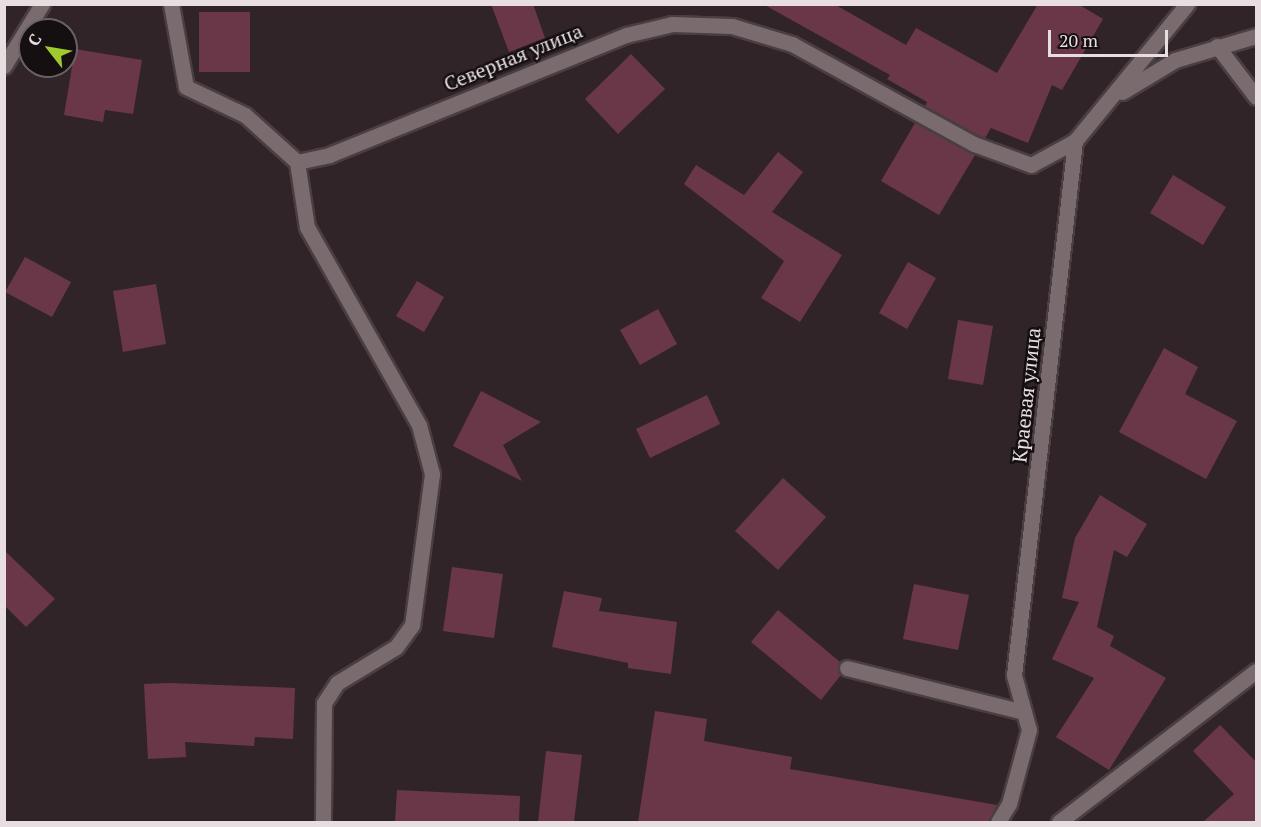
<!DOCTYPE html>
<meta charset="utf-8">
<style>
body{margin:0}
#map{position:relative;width:1261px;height:827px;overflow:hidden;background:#312428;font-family:"PT Serif",serif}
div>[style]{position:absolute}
.building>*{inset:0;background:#6a3749}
.roads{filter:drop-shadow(2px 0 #493f43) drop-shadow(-2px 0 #493f43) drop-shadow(0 2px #493f43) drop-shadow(0 -2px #493f43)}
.minor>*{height:15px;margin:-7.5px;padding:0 7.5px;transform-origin:7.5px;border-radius:7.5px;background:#7a6b6f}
span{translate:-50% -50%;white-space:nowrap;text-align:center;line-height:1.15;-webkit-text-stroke:5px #150f11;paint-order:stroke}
.street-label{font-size:20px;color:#e6dee0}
.frame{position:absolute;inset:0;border:6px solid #e6dee0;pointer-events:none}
.north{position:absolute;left:18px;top:18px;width:60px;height:60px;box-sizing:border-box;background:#150f11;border:2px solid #696264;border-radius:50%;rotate:301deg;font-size:16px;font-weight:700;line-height:24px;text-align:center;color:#e6dee0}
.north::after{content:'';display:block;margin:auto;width:21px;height:27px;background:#9fca2e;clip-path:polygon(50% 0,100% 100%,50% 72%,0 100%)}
.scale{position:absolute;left:1048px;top:30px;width:120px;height:27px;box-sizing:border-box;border:3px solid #e6dee0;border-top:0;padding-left:8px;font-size:18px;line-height:21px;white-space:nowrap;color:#e6dee0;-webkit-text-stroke:4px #150f11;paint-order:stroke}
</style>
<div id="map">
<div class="building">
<i style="clip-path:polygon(491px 4px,533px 4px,545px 38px,509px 52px)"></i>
<i style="clip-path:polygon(763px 4px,834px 4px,906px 45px,916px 28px,997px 73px,1038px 4px,1078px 4px,1103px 19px,1062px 90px,1052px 85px,1028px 143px,991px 128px,985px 138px,978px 135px,925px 106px,927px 102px,887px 79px,890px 75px)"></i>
<i style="clip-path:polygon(199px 12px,250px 12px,250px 72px,199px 72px)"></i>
<i style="clip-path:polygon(75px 49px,142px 60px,133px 114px,105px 110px,103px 122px,64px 115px)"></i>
<i style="clip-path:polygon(631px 54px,665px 89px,618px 134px,585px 99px)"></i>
<i style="clip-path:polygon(915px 123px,975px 155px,939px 215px,881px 181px)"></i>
<i style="clip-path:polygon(778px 152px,803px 172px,772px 212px,842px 255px,800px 322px,761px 298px,784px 261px,684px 184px,696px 165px,744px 195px)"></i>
<i style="clip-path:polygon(1173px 175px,1226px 207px,1203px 245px,1150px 213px)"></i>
<i style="clip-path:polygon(25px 257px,71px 282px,52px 317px,5px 292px)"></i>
<i style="clip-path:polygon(908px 262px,936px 278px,907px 329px,879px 313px)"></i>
<i style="clip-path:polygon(417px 281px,444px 297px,424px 332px,396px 316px)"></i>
<i style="clip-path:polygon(156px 284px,166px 344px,123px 352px,113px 291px)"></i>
<i style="clip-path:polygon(658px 309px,677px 344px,640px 365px,620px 330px)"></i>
<i style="clip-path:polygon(958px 320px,993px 326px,983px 385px,948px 379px)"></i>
<i style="clip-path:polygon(1164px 348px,1198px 367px,1185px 394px,1237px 421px,1206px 479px,1119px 432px)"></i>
<i style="clip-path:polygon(481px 391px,541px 422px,503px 445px,522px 481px,453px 446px)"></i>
<i style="clip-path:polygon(707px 395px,720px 424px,650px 458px,636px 429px)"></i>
<i style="clip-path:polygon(783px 478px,826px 517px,778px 570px,735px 531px)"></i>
<i style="clip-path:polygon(1100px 495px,1147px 524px,1127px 557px,1114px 550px,1097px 627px,1114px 636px,1110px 646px,1166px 678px,1109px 770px,1056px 737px,1094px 678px,1052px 659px,1079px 602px,1062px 598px,1075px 538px)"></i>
<i style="clip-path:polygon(4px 550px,55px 599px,26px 627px,4px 605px)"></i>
<i style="clip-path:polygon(452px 567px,503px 574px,494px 638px,443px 631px)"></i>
<i style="clip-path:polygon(914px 584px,969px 595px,958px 650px,903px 639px)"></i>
<i style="clip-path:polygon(564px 591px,602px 598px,599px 611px,677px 622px,671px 674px,628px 668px,628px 663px,552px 647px)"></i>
<i style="clip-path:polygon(778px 610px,840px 662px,841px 675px,821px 700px,751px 642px)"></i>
<i style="clip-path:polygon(170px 683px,295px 688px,293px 739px,255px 737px,254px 746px,185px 742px,186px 757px,148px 759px,144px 684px)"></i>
<i style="clip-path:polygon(655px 711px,707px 719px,704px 741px,792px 757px,790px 769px,997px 805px,988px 822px,638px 822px)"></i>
<i style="clip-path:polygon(1220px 725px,1257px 763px,1257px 822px,1203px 822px,1234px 794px,1193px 751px)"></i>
<i style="clip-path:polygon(546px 751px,582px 755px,574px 822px,538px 822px)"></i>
<i style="clip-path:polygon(397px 790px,520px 796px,519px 822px,395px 822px)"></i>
</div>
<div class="roads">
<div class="minor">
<i style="left:171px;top:4px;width:84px;rotate:79.8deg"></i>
<i style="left:186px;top:87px;width:65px;rotate:25.4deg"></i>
<i style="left:245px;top:115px;width:70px;rotate:42.1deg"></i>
<i style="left:297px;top:162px;width:33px;rotate:-12deg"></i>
<i style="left:329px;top:155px;width:320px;rotate:-22deg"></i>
<i style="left:626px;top:35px;width:47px;rotate:-13.4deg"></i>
<i style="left:672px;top:24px;width:60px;rotate:1.9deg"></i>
<i style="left:732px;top:26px;width:63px;rotate:16.7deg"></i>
<i style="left:792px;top:44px;width:208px;rotate:28.8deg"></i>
<i style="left:974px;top:144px;width:61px;rotate:20.2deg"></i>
<i style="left:1031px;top:165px;width:50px;rotate:-28.6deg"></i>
<i style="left:1217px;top:46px;width:64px;rotate:52.6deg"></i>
<i style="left:4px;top:66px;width:73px;rotate:-58.5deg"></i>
<i style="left:1122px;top:92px;width:62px;rotate:-31.1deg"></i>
<i style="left:1175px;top:60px;width:84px;rotate:-16.5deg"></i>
<i style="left:297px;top:162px;width:66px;rotate:81.3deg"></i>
<i style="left:307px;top:227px;width:227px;rotate:60.5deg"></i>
<i style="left:419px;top:425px;width:51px;rotate:75.1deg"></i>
<i style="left:432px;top:474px;width:152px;rotate:97.5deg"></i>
<i style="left:412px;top:625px;width:27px;rotate:126deg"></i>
<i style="left:396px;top:647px;width:69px;rotate:148.6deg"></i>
<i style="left:337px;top:683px;width:24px;rotate:123deg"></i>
<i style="left:324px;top:703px;width:119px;rotate:90.5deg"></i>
<i style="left:847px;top:668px;width:182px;rotate:14deg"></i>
<i style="left:998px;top:822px;width:21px;rotate:-59deg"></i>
<i style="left:1009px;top:804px;width:77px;rotate:-74.9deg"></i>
<i style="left:1029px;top:730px;width:57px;rotate:-105.3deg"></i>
<i style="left:1014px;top:675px;width:537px;rotate:-83.48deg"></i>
<i style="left:1075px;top:141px;width:177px;rotate:-50.7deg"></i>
<i style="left:1059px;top:822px;width:248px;rotate:-37.5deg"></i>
</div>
</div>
<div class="street-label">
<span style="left:513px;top:57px;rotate:-22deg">Северная улица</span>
<span style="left:1026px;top:395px;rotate:-84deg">Краевая улица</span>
</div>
<div class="frame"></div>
<div class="north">С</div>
<div class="scale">20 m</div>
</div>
